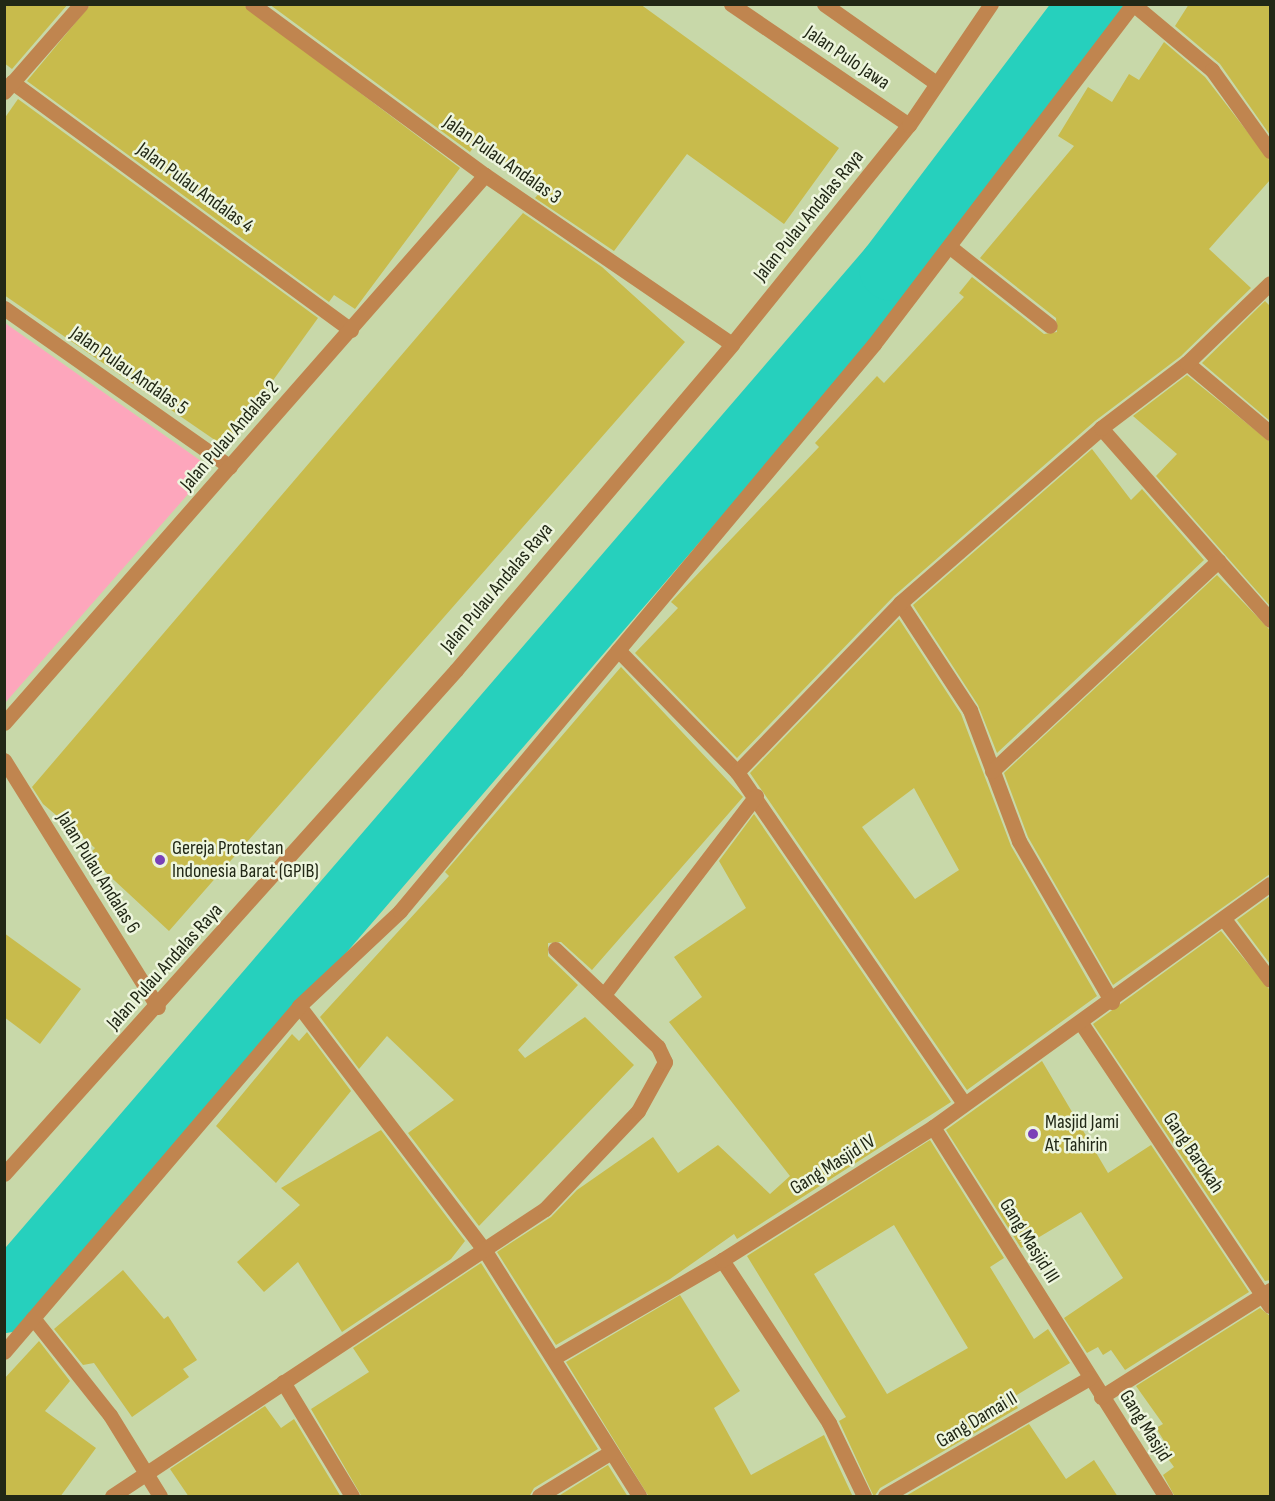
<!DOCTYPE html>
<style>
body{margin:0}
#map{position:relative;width:1275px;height:1501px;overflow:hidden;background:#c8d8a9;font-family:"Sofia Sans Condensed",sans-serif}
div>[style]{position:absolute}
.green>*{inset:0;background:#fda6bc}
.river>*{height:66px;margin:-33px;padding:0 33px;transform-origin:33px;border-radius:33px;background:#26d0bd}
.building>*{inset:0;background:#c8bb4c}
.minor>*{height:15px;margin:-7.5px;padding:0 7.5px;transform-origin:7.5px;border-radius:7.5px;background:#c0854f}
.dots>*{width:16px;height:16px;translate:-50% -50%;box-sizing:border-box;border:3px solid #edf5dd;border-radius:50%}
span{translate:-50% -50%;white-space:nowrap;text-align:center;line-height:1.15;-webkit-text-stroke:5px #edf5dd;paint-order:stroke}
.street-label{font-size:20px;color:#222816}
.poi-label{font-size:20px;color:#222816}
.left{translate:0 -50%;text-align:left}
.frame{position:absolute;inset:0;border:6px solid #222816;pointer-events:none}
</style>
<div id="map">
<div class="green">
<i style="clip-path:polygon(5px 323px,211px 468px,5px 703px)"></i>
</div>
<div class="river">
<i style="left:4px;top:1300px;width:1361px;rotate:-49.29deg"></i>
<i style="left:892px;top:268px;width:331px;rotate:-52.9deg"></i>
</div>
<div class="building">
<i style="clip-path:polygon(4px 4px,68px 4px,12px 69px,4px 63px)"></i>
<i style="clip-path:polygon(91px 4px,242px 4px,460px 168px,355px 309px,334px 295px,329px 302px,27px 81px)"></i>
<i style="clip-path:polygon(269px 4px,640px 4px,839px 148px,784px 224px,687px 154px,614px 251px,535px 198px,542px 190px,478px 141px,470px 152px)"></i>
<i style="clip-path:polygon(1189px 4px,1270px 4px,1270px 135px,1220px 64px,1175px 26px)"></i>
<i style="clip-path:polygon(1164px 42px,1205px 77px,1270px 161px,1270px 180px,1209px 249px,1251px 288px,1181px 356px,1095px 421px,894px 596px,737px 758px,635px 653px,678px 608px,671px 602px,819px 447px,815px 443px,877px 376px,884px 383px,964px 297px,959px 293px,972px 277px,1044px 334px,1057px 332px,1056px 318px,980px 258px,1074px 146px,1058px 136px,1088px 87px,1112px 102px,1129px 74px,1139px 80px)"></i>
<i style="clip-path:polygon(18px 99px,318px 318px,225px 447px,4px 295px,4px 119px)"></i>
<i style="clip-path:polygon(523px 213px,602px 267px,685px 342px,169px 931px,88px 856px,95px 848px,43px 804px,32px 787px)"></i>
<i style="clip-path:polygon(1265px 301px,1270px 306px,1270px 421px,1202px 363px)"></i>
<i style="clip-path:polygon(1187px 375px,1270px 442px,1270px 606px,1156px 476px,1177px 454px,1133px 416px)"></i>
<i style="clip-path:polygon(1092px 449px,1131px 500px,1142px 489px,1204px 560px,997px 753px,978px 705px,913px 605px)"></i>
<i style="clip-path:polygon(1217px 575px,1270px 630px,1270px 874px,1113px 985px,1028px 837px,1004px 773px)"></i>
<i style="clip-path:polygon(evenodd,899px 619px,961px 714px,1011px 846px,1097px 996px,967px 1090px,750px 773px,899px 619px,914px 788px,959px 870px,915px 899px,862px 827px,914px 788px)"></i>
<i style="clip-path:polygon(621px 667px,743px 797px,592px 970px,561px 942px,548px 943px,548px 956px,578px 985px,518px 1050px,525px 1058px,585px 1017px,634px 1065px,479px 1226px,408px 1133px,454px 1100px,387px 1036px,359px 1069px,320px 1017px,449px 876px,445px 872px)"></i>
<i style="clip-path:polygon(754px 814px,951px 1102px,737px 1239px,734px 1234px,670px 1279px,556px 1345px,497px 1252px,551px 1217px,577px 1190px,653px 1137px,678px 1173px,718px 1145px,770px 1194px,790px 1176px,669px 1022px,702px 997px,674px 957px,746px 908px,719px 861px)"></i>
<i style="clip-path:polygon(1270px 896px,1270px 964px,1237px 920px)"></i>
<i style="clip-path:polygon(1221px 931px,1270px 990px,1270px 1280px,1265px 1281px,1093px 1024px)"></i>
<i style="clip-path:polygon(4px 933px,81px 989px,40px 1044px,4px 1017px)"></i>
<i style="clip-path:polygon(307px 1032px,351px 1091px,276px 1183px,216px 1126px,292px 1034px,299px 1041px)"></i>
<i style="clip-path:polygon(1042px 1061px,1108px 1173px,1151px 1145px,1249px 1292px,1125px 1370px,1111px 1350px,1103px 1355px,1098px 1347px,1087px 1353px,1064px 1318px,1123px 1278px,1081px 1212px,1021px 1248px,946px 1130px)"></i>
<i style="clip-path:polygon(381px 1130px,465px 1241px,451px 1259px,342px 1332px,298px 1262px,264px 1292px,237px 1262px,300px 1205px,281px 1188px)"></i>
<i style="clip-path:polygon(evenodd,930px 1140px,1004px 1258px,990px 1267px,1034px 1339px,1048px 1329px,1070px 1363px,1012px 1398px,1018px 1408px,880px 1488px,874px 1497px,839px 1421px,846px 1417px,747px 1256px,930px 1140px,894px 1225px,968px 1348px,887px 1394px,814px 1274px,894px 1225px)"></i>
<i style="clip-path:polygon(481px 1263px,598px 1449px,534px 1488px,529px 1497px,362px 1497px,311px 1409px,369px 1372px,353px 1348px)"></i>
<i style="clip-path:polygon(123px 1270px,164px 1319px,168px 1316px,197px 1360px,183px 1369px,189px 1377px,132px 1417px,94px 1363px,83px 1365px,54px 1329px)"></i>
<i style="clip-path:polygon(680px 1295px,740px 1391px,714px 1408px,751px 1475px,824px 1435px,853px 1497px,649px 1497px,566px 1362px)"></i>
<i style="clip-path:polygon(1260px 1308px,1270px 1316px,1270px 1497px,1175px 1497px,1163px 1475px,1174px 1467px,1166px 1456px,1171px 1452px,1156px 1428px,1163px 1424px,1136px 1386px)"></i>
<i style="clip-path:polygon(39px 1341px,70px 1381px,45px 1411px,96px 1448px,60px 1497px,4px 1497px,4px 1379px)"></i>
<i style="clip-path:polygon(265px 1406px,281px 1428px,294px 1419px,341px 1497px,189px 1497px,170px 1469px)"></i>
<i style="clip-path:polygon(1029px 1424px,1066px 1479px,1094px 1460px,1118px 1497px,904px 1497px)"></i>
<i style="clip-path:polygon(608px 1465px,628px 1497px,557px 1497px)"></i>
</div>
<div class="minor">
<i style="left:252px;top:4px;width:289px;rotate:36.3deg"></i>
<i style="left:485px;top:175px;width:299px;rotate:34.4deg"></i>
<i style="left:731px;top:4px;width:215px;rotate:34.2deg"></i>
<i style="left:824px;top:4px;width:137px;rotate:35.2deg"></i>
<i style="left:1133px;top:4px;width:103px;rotate:39.9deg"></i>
<i style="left:1212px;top:70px;width:100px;rotate:54.4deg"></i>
<i style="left:12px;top:82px;width:420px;rotate:36.2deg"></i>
<i style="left:4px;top:92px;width:117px;rotate:-48.8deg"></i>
<i style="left:950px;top:247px;width:127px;rotate:38.3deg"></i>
<i style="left:4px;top:308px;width:276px;rotate:35.1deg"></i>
<i style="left:1187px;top:363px;width:109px;rotate:40.1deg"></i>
<i style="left:1101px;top:428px;width:256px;rotate:48.6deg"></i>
<i style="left:900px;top:603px;width:128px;rotate:56.8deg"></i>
<i style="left:970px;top:710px;width:140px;rotate:69.5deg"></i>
<i style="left:1019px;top:841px;width:186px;rotate:60deg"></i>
<i style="left:618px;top:650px;width:170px;rotate:45.7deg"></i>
<i style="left:737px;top:772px;width:400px;rotate:55.6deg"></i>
<i style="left:4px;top:723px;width:729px;rotate:-48.73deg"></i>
<i style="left:4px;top:760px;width:291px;rotate:58.1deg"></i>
<i style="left:992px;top:771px;width:309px;rotate:-42.9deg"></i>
<i style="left:737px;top:772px;width:235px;rotate:-46deg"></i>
<i style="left:900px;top:603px;width:267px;rotate:-41deg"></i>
<i style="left:1101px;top:428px;width:108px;rotate:-37.1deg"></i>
<i style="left:1187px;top:363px;width:115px;rotate:-43.9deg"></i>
<i style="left:1224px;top:919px;width:76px;rotate:53deg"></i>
<i style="left:606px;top:992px;width:247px;rotate:-52.6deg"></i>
<i style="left:299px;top:1006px;width:308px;rotate:52.8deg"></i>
<i style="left:485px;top:1251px;width:289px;rotate:57.8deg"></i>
<i style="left:1081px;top:1023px;width:340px;rotate:56.3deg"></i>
<i style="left:933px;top:1127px;width:436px;rotate:57.8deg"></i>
<i style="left:4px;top:1174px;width:677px;rotate:-48.11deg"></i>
<i style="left:456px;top:670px;width:427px;rotate:-49.7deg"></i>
<i style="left:732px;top:344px;width:282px;rotate:-51.1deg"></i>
<i style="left:909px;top:125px;width:146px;rotate:-55.9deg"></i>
<i style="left:722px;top:1260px;width:195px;rotate:56.7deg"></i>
<i style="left:829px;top:1423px;width:81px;rotate:64.4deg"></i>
<i style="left:33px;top:1318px;width:124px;rotate:51.6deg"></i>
<i style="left:110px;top:1415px;width:95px;rotate:58.3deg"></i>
<i style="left:4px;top:1352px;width:455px;rotate:-49.5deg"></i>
<i style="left:299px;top:1006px;width:139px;rotate:-43.2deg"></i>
<i style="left:400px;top:911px;width:173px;rotate:-50.2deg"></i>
<i style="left:511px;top:778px;width:566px;rotate:-50.09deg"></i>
<i style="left:874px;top:344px;width:427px;rotate:-52.7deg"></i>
<i style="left:555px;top:1357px;width:193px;rotate:-30.1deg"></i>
<i style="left:722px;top:1260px;width:249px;rotate:-32.2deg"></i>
<i style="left:933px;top:1127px;width:415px;rotate:-35.8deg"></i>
<i style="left:283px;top:1382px;width:133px;rotate:58.8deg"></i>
<i style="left:1101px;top:1397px;width:200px;rotate:-32.3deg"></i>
<i style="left:112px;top:1496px;width:519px;rotate:-33.54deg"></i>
<i style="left:545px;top:1209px;width:135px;rotate:-46.5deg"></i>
<i style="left:638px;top:1111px;width:56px;rotate:-61.1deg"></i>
<i style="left:665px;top:1062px;width:17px;rotate:-115deg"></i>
<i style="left:658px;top:1047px;width:142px;rotate:-136.4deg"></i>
<i style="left:539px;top:1496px;width:84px;rotate:-31.4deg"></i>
<i style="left:885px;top:1496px;width:236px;rotate:-30deg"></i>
</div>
<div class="dots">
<i style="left:160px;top:860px;background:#7a41b7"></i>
<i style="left:1033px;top:1134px;background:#7a41b7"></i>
</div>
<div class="street-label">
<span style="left:847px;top:58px;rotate:34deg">Jalan Pulo Jawa</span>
<span style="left:502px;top:160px;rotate:35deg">Jalan Pulau Andalas 3</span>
<span style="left:195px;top:188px;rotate:36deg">Jalan Pulau Andalas 4</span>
<span style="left:809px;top:216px;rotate:-51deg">Jalan Pulau Andalas Raya</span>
<span style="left:129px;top:371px;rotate:35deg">Jalan Pulau Andalas 5</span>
<span style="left:230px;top:436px;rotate:-49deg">Jalan Pulau Andalas 2</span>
<span style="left:497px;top:588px;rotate:-50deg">Jalan Pulau Andalas Raya</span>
<span style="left:98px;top:873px;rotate:58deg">Jalan Pulau Andalas 6</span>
<span style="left:165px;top:967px;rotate:-48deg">Jalan Pulau Andalas Raya</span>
<span style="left:1193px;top:1153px;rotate:56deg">Gang Barokah</span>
<span style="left:833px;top:1165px;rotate:-32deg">Gang Masjid IV</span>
<span style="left:1029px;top:1241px;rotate:58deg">Gang Masjid III</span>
<span style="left:977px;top:1420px;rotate:-31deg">Gang Damai II</span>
<span style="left:1145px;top:1426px;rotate:58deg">Gang Masjid</span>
</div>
<div class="poi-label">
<span class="left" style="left:172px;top:860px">Gereja Protestan<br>Indonesia Barat (GPIB)</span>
<span class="left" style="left:1045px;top:1134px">Masjid Jami<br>At Tahirin</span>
</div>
<div class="frame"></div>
</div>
